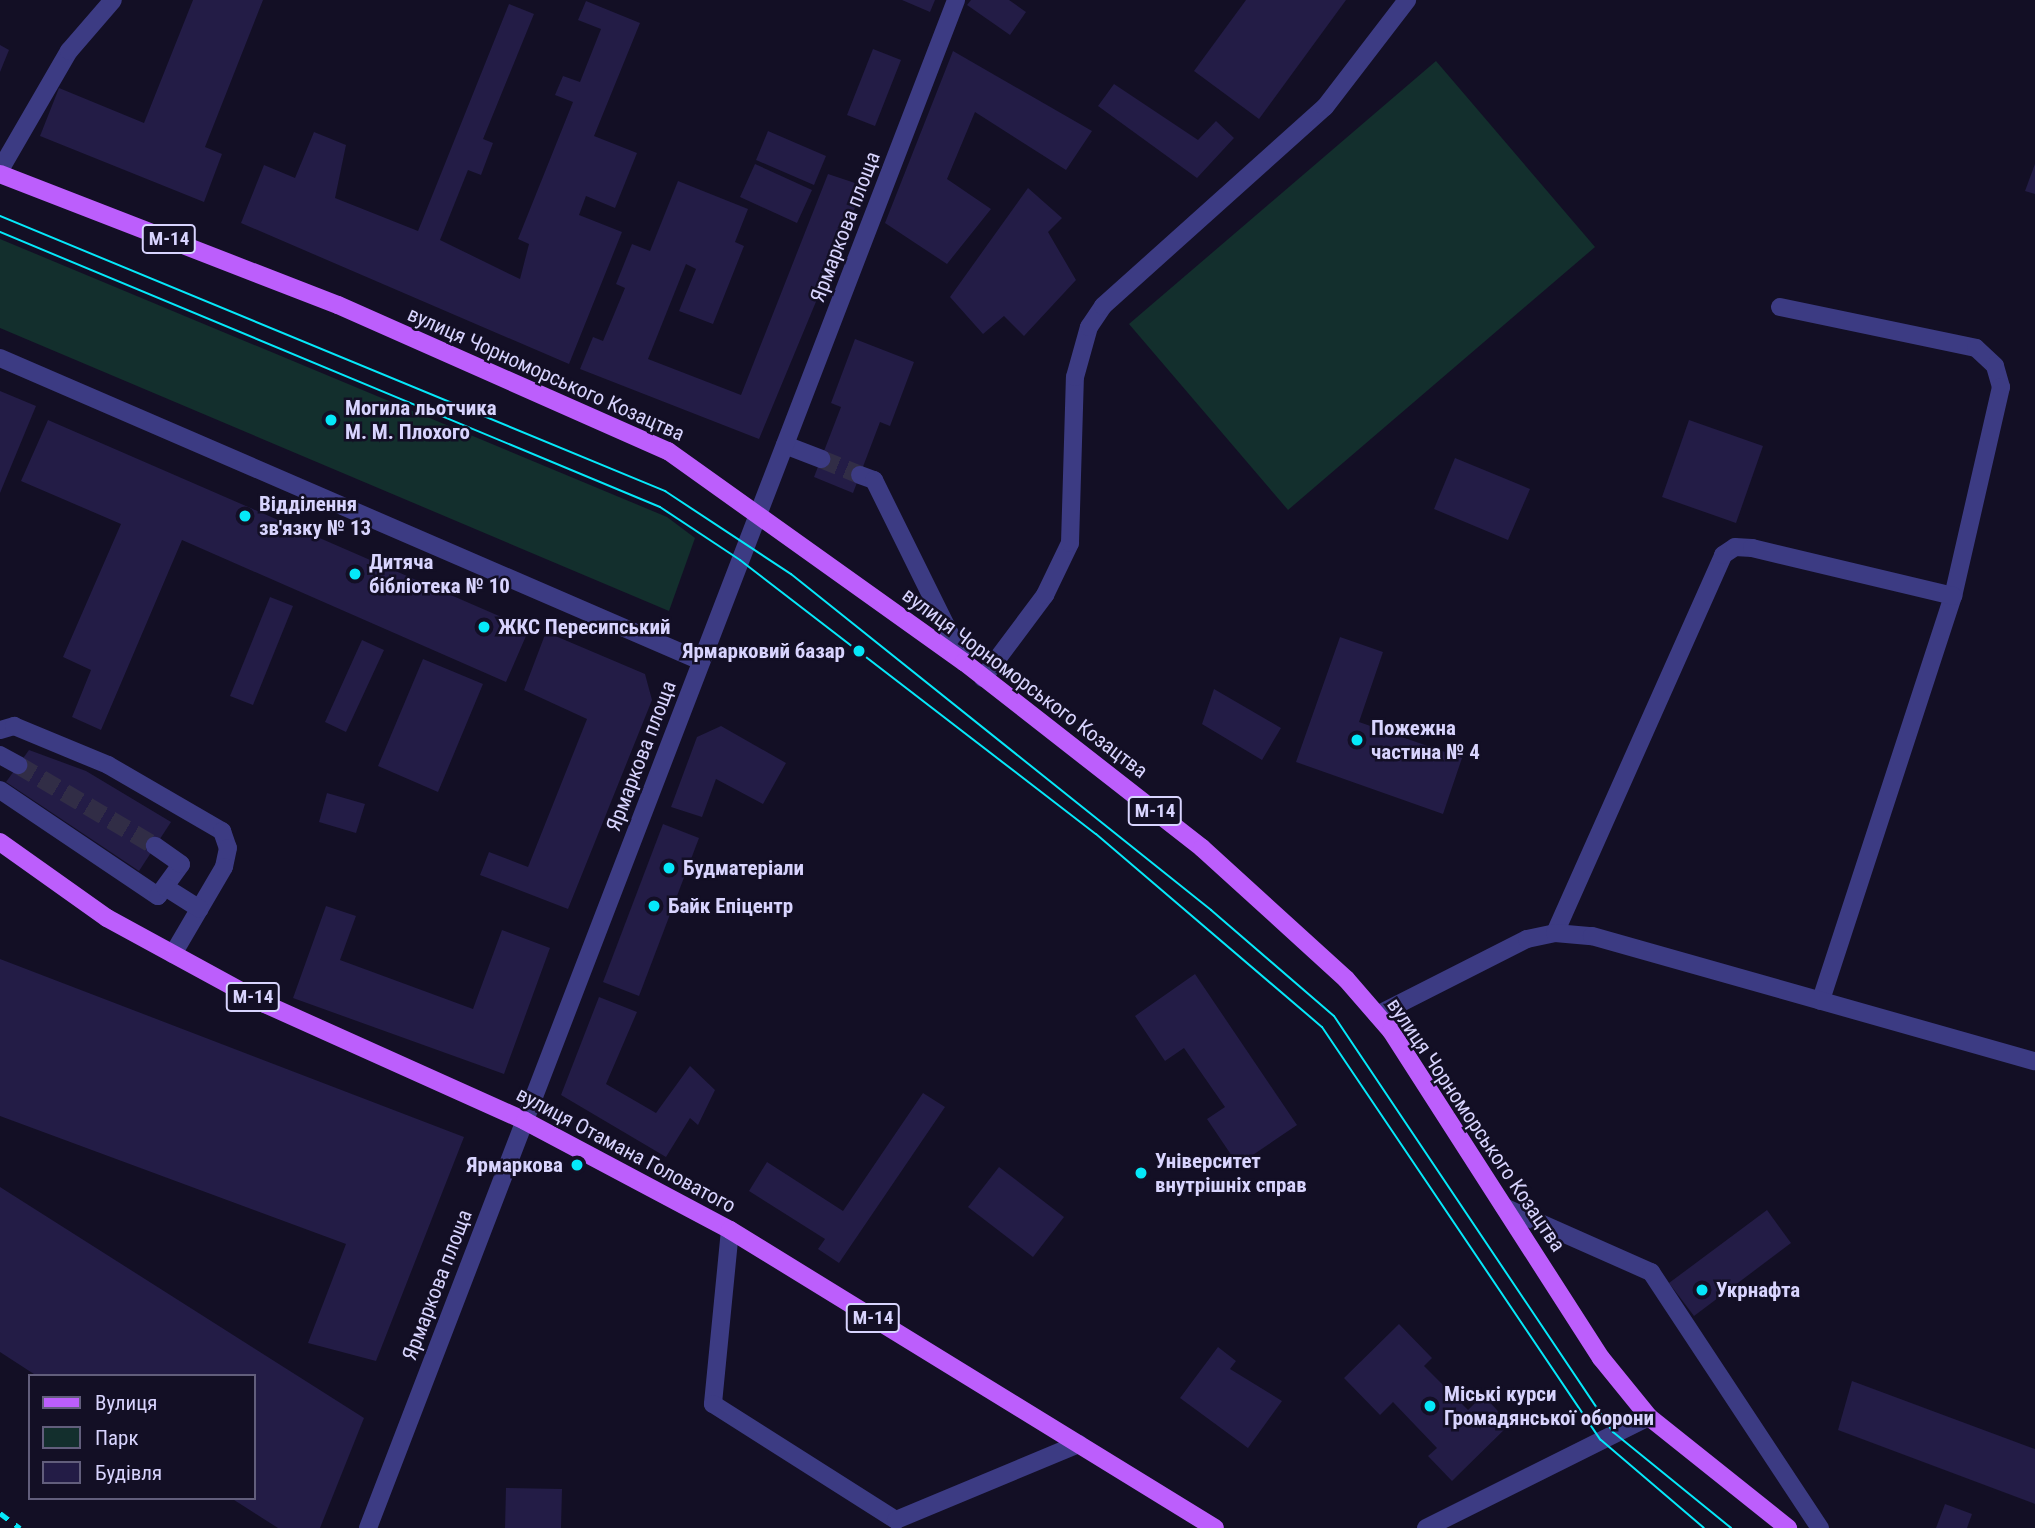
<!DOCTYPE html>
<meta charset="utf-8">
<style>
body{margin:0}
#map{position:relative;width:2035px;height:1528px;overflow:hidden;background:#130f25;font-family:"Roboto Condensed",sans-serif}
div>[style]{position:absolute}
.green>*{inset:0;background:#132f2d}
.building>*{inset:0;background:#231c46}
.minor-tunnel>*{height:18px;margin-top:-9px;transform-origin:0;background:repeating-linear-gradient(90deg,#312d46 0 18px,transparent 0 27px)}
.minor>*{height:18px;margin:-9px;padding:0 9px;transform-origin:9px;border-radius:9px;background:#3c3b83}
.major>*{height:18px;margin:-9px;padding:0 9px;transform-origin:9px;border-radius:9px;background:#bc5efc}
.tram>*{height:2px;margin:-1px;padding:0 1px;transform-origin:1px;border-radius:1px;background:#05e8f9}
.rail>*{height:5px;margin-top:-2.5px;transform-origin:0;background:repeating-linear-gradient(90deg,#05e8f9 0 10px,transparent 0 19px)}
.dots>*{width:19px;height:19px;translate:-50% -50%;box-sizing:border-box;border:4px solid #130f25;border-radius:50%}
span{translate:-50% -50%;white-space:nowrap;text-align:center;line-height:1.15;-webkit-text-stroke:5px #130f25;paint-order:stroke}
.shield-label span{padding:2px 5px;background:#130f25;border:2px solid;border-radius:5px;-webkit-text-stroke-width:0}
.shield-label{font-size:19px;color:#d8d4fe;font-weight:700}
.street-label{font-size:21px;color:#d8d4fe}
.poi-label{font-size:21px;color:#d8d4fe;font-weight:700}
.left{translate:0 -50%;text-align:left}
.right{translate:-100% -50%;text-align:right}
.legend{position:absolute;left:28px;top:1374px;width:228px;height:126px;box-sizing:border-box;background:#130f25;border:2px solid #625e7c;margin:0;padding:9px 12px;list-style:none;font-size:21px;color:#d8d4fe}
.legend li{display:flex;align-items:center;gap:14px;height:35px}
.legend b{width:35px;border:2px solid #625e7c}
</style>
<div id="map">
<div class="green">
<i style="clip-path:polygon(1436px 61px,1595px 247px,1288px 510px,1129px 324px)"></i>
<i style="clip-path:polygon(0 239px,667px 517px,695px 538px,669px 611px,0 328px)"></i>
</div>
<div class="building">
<i style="clip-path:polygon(193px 0,263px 0,205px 147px,222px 154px,204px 202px,40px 136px,59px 88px,144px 123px)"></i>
<i style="clip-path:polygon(902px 0,935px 0,930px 12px)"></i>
<i style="clip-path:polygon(971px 0,1009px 0,1026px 12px,1010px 35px,967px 5px)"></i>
<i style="clip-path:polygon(1246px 0,1346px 0,1259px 119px,1194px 71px)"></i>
<i style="clip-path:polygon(586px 1px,640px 23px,594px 136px,637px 153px,615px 208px,586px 196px,579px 215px,622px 232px,569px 364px,241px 223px,264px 165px,295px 178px,314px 132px,346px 145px,335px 198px,418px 231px,509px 4px,534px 14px,483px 139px,493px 143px,481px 175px,468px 170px,440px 240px,520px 279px,529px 244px,518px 239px,573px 102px,555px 95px,563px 76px,580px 82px,601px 29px,578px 20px)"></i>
<i style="clip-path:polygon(0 45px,9px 50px,0 72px)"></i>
<i style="clip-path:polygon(873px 49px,901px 60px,875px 126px,847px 115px)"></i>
<i style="clip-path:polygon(953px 51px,1092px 131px,1066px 170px,975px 112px,947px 179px,991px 209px,947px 264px,885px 223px)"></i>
<i style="clip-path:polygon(1114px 84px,1198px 140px,1216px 121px,1234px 138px,1197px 178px,1098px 106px)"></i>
<i style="clip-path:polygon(768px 131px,826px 156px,814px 185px,756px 160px)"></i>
<i style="clip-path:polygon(755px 164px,812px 190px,797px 223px,740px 197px)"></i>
<i style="clip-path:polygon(2035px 164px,2035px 194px,2025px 191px)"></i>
<i style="clip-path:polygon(828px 174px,864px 186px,759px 439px,580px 369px,593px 337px,603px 341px,625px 288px,616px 284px,632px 244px,650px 251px,678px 181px,748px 209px,735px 242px,744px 246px,713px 324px,679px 311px,696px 269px,686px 264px,648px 359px,741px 395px)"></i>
<i style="clip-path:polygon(1028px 188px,1062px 218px,1048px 232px,1076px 280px,1024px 336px,1004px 316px,983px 334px,950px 297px)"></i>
<i style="clip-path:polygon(855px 339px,914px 362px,890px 426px,880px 422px,853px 493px,814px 477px,841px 407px,831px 403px)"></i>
<i style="clip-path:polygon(0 391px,36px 406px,0 493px)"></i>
<i style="clip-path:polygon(48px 420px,529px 629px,506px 682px,182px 540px,101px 730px,72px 717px,91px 670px,63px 657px,121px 524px,21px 481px)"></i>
<i style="clip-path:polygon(1689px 420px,1763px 446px,1736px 523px,1662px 497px)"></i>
<i style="clip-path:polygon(1455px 458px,1530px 489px,1508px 540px,1434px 509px)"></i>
<i style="clip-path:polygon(270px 597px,293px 606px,253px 705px,230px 696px)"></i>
<i style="clip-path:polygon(546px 632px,645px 674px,652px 700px,568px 909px,480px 875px,489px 852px,528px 867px,587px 719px,524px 690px)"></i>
<i style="clip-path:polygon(1340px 637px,1383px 652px,1359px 722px,1462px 758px,1443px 814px,1296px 762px)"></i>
<i style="clip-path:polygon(362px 640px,384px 650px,346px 732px,325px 722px)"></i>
<i style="clip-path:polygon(423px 659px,483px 684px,438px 792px,378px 766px)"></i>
<i style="clip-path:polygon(1214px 689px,1281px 728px,1262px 760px,1202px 724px)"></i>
<i style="clip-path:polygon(721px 726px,786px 763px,763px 804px,716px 779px,702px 817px,671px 807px,697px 737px)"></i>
<i style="clip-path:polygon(29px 750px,86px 771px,171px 822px,139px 871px,6px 782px)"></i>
<i style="clip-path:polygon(327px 793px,365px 804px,356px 833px,319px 822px)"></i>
<i style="clip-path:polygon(663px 824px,699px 838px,639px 996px,603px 982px)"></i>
<i style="clip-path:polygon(326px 906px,356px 916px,340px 960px,473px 1009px,502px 930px,550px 948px,504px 1074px,293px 998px)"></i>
<i style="clip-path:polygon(0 959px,464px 1137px,376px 1361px,308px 1343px,346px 1244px,0 1116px)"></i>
<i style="clip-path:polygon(1195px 974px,1297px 1125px,1238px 1165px,1207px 1119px,1225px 1107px,1184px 1048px,1165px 1061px,1135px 1016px)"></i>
<i style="clip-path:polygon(599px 997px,637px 1012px,606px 1084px,656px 1113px,690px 1066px,715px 1090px,698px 1125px,690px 1118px,666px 1157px,561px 1095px)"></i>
<i style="clip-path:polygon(923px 1093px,945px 1107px,839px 1263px,818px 1249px,825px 1239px,749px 1191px,767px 1162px,843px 1211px)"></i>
<i style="clip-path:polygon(999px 1167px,1064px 1217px,1033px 1257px,968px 1207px)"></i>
<i style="clip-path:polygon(0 1187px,364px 1418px,320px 1528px,278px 1528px,231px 1498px,254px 1498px,254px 1376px,37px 1376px,0 1352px)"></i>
<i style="clip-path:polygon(1767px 1210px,1791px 1243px,1694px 1316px,1669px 1283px)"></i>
<i style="clip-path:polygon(1399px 1324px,1432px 1358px,1424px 1366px,1468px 1410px,1483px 1395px,1510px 1424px,1452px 1481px,1428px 1456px,1437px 1448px,1393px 1402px,1380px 1415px,1344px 1378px)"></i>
<i style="clip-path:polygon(1218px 1347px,1236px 1361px,1230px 1369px,1282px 1401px,1248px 1448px,1180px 1398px)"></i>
<i style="clip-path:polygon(1852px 1381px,2035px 1449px,2035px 1504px,1838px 1430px)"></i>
<i style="clip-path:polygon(506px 1488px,562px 1489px,561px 1528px,505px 1528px)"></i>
<i style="clip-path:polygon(1945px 1504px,1972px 1514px,1967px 1528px,1936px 1528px)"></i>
</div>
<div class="minor-tunnel">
<i style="left:821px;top:459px;width:42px;rotate:22.3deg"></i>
<i style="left:18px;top:765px;width:159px;rotate:30.6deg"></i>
</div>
<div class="minor">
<i style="left:0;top:170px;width:138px;rotate:-59.9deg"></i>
<i style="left:69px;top:51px;width:67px;rotate:-49.2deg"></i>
<i style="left:1780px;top:307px;width:200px;rotate:11.8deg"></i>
<i style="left:1976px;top:348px;width:26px;rotate:43deg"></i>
<i style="left:1995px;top:366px;width:22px;rotate:74deg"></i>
<i style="left:2001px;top:387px;width:214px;rotate:102.9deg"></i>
<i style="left:1953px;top:596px;width:426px;rotate:108.1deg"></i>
<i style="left:0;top:358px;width:764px;rotate:23.38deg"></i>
<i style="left:785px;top:445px;width:39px;rotate:21deg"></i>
<i style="left:860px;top:475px;width:15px;rotate:20deg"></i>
<i style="left:874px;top:480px;width:203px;rotate:63.7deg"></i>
<i style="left:983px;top:678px;width:104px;rotate:-53.2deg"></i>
<i style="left:1045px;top:595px;width:58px;rotate:-64.3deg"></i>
<i style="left:1070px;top:543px;width:166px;rotate:-88.3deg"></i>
<i style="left:1075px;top:377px;width:52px;rotate:-74.4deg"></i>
<i style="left:1089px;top:327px;width:25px;rotate:-56deg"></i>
<i style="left:1103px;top:306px;width:298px;rotate:-41.9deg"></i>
<i style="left:1325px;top:107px;width:135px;rotate:-52.5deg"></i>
<i style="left:0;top:730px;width:15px;rotate:-16deg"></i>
<i style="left:14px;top:726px;width:102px;rotate:22.5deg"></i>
<i style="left:108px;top:765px;width:132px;rotate:30.1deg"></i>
<i style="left:222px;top:831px;width:18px;rotate:71deg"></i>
<i style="left:228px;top:848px;width:19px;rotate:102deg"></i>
<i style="left:224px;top:867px;width:101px;rotate:120.4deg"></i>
<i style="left:0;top:755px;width:21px;rotate:29deg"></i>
<i style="left:0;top:790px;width:190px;rotate:33.9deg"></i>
<i style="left:158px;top:896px;width:39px;rotate:-54deg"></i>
<i style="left:181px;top:864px;width:32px;rotate:-145deg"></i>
<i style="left:165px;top:887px;width:41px;rotate:32.2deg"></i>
<i style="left:1555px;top:933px;width:414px;rotate:-66deg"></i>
<i style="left:1723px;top:555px;width:14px;rotate:-34deg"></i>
<i style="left:1735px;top:547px;width:17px;rotate:3deg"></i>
<i style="left:1752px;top:548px;width:207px;rotate:13.4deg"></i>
<i style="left:1377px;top:1015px;width:168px;rotate:-26.9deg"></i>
<i style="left:1527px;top:939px;width:29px;rotate:-12deg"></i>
<i style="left:1555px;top:933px;width:37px;rotate:5deg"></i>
<i style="left:1592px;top:936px;width:460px;rotate:15.8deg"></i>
<i style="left:1504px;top:1207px;width:161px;rotate:23.9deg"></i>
<i style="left:1651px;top:1272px;width:307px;rotate:56.6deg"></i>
<i style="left:730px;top:1230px;width:175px;rotate:95.6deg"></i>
<i style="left:713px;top:1404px;width:217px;rotate:32.4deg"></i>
<i style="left:896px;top:1520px;width:198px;rotate:-22.6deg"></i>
<i style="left:368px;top:1528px;width:1637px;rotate:-68.95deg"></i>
<i style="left:1426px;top:1528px;width:249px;rotate:-26.5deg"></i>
</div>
<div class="major">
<i style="left:0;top:174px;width:362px;rotate:21.2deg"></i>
<i style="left:338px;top:305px;width:361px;rotate:23.9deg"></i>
<i style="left:668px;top:451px;width:364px;rotate:35.5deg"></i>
<i style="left:964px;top:662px;width:302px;rotate:38deg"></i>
<i style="left:1202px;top:848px;width:195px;rotate:42.3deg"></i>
<i style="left:1346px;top:979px;width:69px;rotate:49.1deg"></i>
<i style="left:1391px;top:1031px;width:389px;rotate:57.3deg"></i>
<i style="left:1601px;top:1358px;width:76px;rotate:50.9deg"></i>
<i style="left:1649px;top:1417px;width:178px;rotate:38.6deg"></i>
<i style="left:0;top:842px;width:131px;rotate:35.4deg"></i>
<i style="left:107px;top:918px;width:180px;rotate:28.6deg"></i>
<i style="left:265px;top:1004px;width:285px;rotate:24.2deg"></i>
<i style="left:525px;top:1121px;width:232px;rotate:28deg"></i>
<i style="left:730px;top:1230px;width:569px;rotate:31.57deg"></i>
</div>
<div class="tram">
<i style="left:0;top:216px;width:720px;rotate:22.47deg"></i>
<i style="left:665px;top:491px;width:151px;rotate:33.4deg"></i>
<i style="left:791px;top:574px;width:538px;rotate:38.66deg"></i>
<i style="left:1211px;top:910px;width:162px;rotate:40.8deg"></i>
<i style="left:1334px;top:1016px;width:501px;rotate:56.15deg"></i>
<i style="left:1613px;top:1432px;width:152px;rotate:39.1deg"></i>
<i style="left:0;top:232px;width:715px;rotate:22.62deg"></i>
<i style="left:660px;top:507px;width:96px;rotate:33.5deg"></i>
<i style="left:740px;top:560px;width:449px;rotate:37.6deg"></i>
<i style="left:1096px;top:834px;width:297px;rotate:40.5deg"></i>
<i style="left:1322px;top:1027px;width:498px;rotate:56deg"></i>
<i style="left:1601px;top:1440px;width:135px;rotate:40.5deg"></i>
</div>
<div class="rail">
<i style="left:0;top:1513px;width:25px;rotate:37deg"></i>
</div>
<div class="dots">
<i style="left:331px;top:420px;background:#05e8f9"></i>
<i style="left:245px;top:516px;background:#05e8f9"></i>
<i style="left:355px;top:574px;background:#05e8f9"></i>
<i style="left:484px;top:627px;background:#05e8f9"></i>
<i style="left:859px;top:651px;background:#05e8f9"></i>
<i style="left:1357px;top:740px;background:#05e8f9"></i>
<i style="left:669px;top:868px;background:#05e8f9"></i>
<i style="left:654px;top:906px;background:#05e8f9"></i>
<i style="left:577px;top:1165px;background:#05e8f9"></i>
<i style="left:1141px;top:1173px;background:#05e8f9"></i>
<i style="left:1702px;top:1290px;background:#05e8f9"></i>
<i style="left:1430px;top:1406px;background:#05e8f9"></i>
</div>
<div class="shield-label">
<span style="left:169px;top:239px">М-14</span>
<span style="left:1155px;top:811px">М-14</span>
<span style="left:253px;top:997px">М-14</span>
<span style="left:873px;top:1318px">М-14</span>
</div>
<div class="street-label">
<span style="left:845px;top:227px;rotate:-69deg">Ярмаркова площа</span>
<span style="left:546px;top:374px;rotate:24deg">вулиця Чорноморського Козацтва</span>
<span style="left:1025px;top:683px;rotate:37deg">вулиця Чорноморського Козацтва</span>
<span style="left:641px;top:756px;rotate:-69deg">Ярмаркова площа</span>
<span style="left:1476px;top:1125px;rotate:56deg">вулиця Чорноморського Козацтва</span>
<span style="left:626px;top:1150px;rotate:28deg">вулиця Отамана Головатого</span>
<span style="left:437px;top:1285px;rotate:-69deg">Ярмаркова площа</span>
</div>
<div class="poi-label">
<span class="left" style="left:345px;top:420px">Могила льотчика<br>М. М. Плохого</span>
<span class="left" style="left:259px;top:516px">Відділення<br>зв'язку № 13</span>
<span class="left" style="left:369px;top:574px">Дитяча<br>бібліотека № 10</span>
<span class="left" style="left:498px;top:627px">ЖКС Пересипський</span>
<span class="right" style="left:845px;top:651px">Ярмарковий базар</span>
<span class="left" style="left:1371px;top:740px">Пожежна<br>частина № 4</span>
<span class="left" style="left:683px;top:868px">Будматеріали</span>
<span class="left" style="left:668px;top:906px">Байк Епіцентр</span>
<span class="left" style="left:1155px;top:1173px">Університет<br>внутрішніх справ</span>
<span class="right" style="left:563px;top:1165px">Ярмаркова</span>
<span class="left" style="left:1716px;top:1290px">Укрнафта</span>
<span class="left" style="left:1444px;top:1406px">Міські курси<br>Громадянської оборони</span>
</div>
<ul class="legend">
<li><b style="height:9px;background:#bc5efc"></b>Вулиця</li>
<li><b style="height:19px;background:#132f2d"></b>Парк</li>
<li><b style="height:19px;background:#231c46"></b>Будівля</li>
</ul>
</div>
